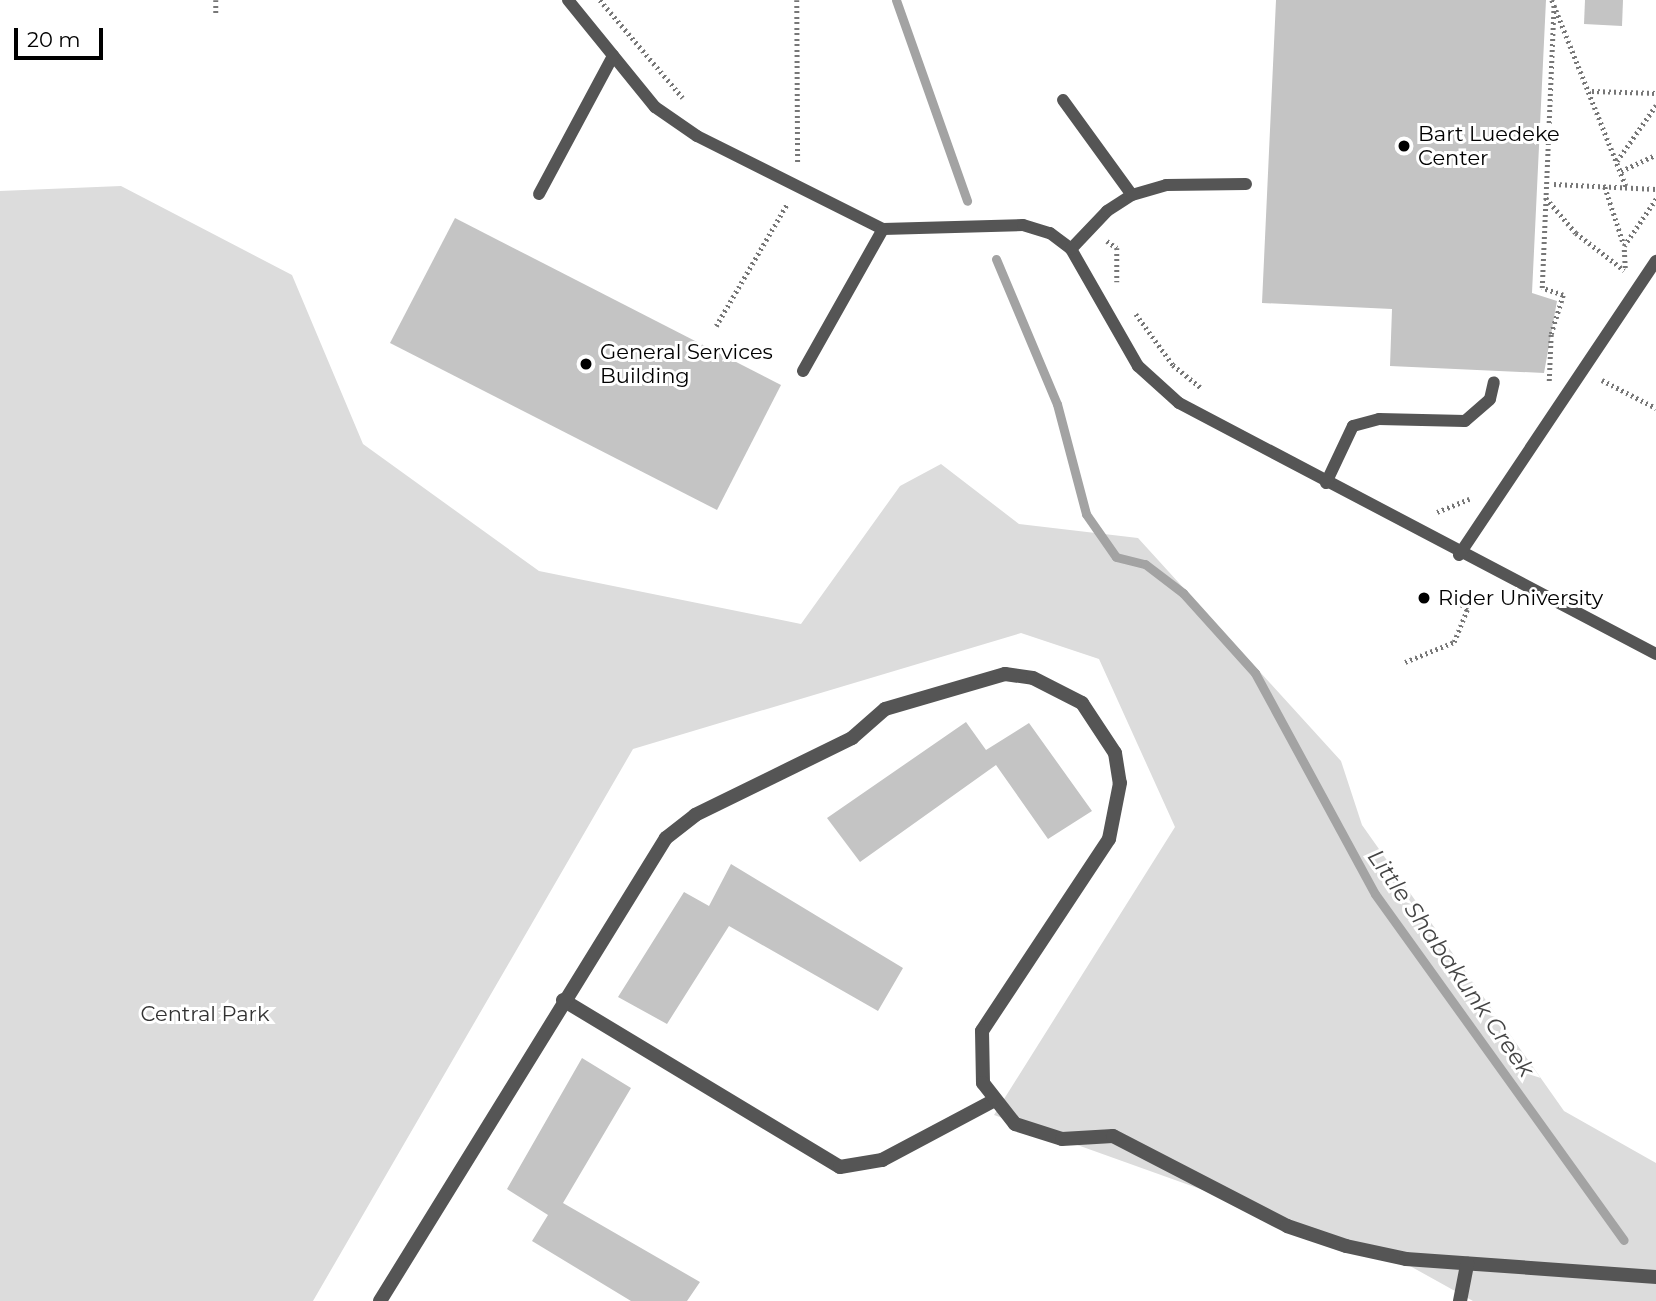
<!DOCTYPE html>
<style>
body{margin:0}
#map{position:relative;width:1656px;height:1301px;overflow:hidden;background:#fff;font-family:Montserrat,sans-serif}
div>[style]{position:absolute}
.green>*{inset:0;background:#dcdcdc}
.stream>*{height:9px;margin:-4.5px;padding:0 4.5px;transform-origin:4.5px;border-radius:4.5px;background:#a3a3a3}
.building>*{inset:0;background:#c4c4c4}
.path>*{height:4.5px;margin-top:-2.25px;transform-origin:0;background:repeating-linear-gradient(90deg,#777 0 2px,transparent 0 5.5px)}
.lane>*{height:12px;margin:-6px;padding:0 6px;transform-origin:6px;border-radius:6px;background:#555}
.street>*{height:14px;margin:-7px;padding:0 7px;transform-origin:7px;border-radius:7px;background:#555}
.dots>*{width:19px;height:19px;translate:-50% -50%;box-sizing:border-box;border:4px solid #fff;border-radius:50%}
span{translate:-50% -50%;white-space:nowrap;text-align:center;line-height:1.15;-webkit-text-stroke:6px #fff;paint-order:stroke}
.poi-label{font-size:21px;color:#000}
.left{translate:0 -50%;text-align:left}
.park-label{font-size:21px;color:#333}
.water-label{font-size:23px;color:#444;font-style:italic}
.scale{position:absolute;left:14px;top:28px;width:89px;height:32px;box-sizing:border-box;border:4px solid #000;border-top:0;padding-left:9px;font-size:21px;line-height:24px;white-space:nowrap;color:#000;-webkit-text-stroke:5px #fff;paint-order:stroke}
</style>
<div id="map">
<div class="green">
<i style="clip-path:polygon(121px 186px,292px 275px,363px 444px,539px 571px,801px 624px,900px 486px,941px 464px,1019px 524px,1138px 538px,1341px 761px,1362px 825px,1564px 1111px,1656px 1163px,1656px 1301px,1473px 1301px,1401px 1261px,994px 1115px,1175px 827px,1099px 659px,1021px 633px,633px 749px,313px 1301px,0 1301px,0 191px)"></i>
</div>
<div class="stream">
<i style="left:896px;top:0;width:213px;rotate:70.5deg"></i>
<i style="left:996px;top:259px;width:157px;rotate:67.2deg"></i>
<i style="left:1057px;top:404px;width:114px;rotate:75.2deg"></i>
<i style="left:1086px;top:514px;width:52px;rotate:55.1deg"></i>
<i style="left:1116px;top:557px;width:30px;rotate:14deg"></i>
<i style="left:1145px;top:564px;width:48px;rotate:37.3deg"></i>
<i style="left:1183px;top:593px;width:108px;rotate:48deg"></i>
<i style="left:1255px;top:673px;width:251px;rotate:61.5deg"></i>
<i style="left:1375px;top:894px;width:426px;rotate:54.3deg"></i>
</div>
<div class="building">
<i style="clip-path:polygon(1276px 0,1546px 0,1532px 293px,1557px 301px,1544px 373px,1390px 366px,1392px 309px,1262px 303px)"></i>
<i style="clip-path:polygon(1585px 0,1623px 0,1622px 26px,1584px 24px)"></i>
<i style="clip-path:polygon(455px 218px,781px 385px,717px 510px,390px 343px)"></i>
<i style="clip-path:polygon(966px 722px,986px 750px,1029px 723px,1092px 811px,1048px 839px,996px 765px,860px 862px,827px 818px)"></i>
<i style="clip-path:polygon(731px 864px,903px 968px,878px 1011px,729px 926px,667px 1024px,618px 997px,684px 892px,709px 906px)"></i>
<i style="clip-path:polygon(582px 1058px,631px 1088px,563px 1203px,700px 1282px,687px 1301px,631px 1301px,532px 1241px,548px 1215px,507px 1189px)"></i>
</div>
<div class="path">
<i style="left:216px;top:0;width:15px;rotate:90deg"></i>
<i style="left:600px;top:0;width:128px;rotate:49.7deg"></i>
<i style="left:797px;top:0;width:164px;rotate:89.7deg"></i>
<i style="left:1552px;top:0;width:202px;rotate:68.3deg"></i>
<i style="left:1592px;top:91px;width:64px;rotate:1.8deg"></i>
<i style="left:1617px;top:161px;width:68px;rotate:-55.1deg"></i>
<i style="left:1621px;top:171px;width:38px;rotate:-25deg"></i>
<i style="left:1554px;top:184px;width:102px;rotate:2.8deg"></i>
<i style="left:1605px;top:187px;width:61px;rotate:71.9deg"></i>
<i style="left:1546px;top:198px;width:46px;rotate:49.4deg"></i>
<i style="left:1576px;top:233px;width:61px;rotate:37.6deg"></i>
<i style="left:1107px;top:241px;width:12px;rotate:35deg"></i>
<i style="left:1117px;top:248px;width:34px;rotate:90deg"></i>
<i style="left:1625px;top:268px;width:22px;rotate:-93deg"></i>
<i style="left:1624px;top:246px;width:57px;rotate:-55.8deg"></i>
<i style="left:1136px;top:314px;width:63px;rotate:54deg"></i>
<i style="left:1173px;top:365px;width:36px;rotate:39deg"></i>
<i style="left:716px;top:326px;width:141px;rotate:-59.8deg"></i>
<i style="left:1602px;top:380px;width:61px;rotate:27.4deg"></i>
<i style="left:1549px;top:381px;width:47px;rotate:-87.6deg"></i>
<i style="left:1551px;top:334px;width:41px;rotate:-72.9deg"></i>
<i style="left:1563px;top:295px;width:22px;rotate:-162deg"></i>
<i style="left:1542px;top:288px;width:284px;rotate:-87.6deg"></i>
<i style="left:1437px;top:512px;width:35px;rotate:-22deg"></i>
<i style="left:1405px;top:662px;width:53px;rotate:-22.2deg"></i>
<i style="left:1454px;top:642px;width:35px;rotate:-68deg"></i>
<i style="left:1467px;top:610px;width:22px;rotate:-137deg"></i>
</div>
<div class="lane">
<i style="left:568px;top:0;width:138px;rotate:50.9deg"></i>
<i style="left:655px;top:107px;width:51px;rotate:34.6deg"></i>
<i style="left:697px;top:136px;width:208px;rotate:26.6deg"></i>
<i style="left:883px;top:229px;width:140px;rotate:-1.6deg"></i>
<i style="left:1023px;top:225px;width:28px;rotate:17deg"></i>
<i style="left:1050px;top:233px;width:26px;rotate:37deg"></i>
<i style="left:1071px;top:249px;width:135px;rotate:60.2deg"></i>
<i style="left:1138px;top:366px;width:55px;rotate:42.1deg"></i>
<i style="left:1179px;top:403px;width:539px;rotate:27.75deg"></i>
<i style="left:1063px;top:100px;width:117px;rotate:54deg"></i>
<i style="left:539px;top:194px;width:157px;rotate:-61.8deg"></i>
<i style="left:1071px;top:249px;width:52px;rotate:-46.5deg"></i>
<i style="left:1107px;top:211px;width:30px;rotate:-33deg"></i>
<i style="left:1132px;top:195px;width:35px;rotate:-16deg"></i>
<i style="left:1166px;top:185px;width:80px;rotate:-0.7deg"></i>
<i style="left:803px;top:371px;width:163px;rotate:-60.6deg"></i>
<i style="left:1326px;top:483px;width:63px;rotate:-64.7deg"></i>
<i style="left:1353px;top:426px;width:27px;rotate:-15deg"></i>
<i style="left:1379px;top:419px;width:86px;rotate:1.3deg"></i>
<i style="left:1465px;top:421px;width:33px;rotate:-41deg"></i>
<i style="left:1490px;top:399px;width:17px;rotate:-77deg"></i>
<i style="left:1459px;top:555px;width:354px;rotate:-56.2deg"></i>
</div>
<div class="street">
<i style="left:563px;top:1000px;width:323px;rotate:31.1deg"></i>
<i style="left:840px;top:1167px;width:43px;rotate:-9.5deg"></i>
<i style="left:882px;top:1160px;width:126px;rotate:-28deg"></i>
<i style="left:380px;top:1301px;width:544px;rotate:-58.3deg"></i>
<i style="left:666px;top:838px;width:37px;rotate:-38deg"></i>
<i style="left:695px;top:815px;width:175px;rotate:-26.1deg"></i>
<i style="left:852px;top:738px;width:44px;rotate:-41.3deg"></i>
<i style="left:885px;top:709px;width:125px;rotate:-16.3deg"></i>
<i style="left:1005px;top:674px;width:28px;rotate:8deg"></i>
<i style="left:1033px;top:678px;width:55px;rotate:27deg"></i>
<i style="left:1082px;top:703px;width:60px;rotate:56.6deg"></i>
<i style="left:1115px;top:753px;width:30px;rotate:81deg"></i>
<i style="left:1120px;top:783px;width:57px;rotate:101.1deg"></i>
<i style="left:1109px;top:839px;width:230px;rotate:123.5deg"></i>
<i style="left:982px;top:1031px;width:52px;rotate:88.9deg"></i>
<i style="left:983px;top:1083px;width:52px;rotate:52deg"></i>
<i style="left:1015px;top:1124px;width:49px;rotate:17.7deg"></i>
<i style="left:1062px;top:1139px;width:51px;rotate:-3.4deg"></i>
<i style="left:1113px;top:1136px;width:196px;rotate:27.3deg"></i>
<i style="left:1287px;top:1226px;width:62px;rotate:18.7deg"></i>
<i style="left:1346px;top:1246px;width:61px;rotate:12.2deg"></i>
<i style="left:1406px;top:1259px;width:251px;rotate:4.1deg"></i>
<i style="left:1460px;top:1301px;width:38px;rotate:-79deg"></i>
</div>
<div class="dots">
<i style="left:1404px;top:146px;background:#000"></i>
<i style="left:586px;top:364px;background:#000"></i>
<i style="left:1424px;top:598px;background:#000"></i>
</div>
<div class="poi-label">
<span class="left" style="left:1418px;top:146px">Bart Luedeke<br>Center</span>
<span class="left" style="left:600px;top:364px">General Services<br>Building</span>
<span class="left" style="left:1438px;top:598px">Rider University</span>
</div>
<div class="park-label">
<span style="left:205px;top:1014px">Central Park</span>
</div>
<div class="water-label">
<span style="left:1451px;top:963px;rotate:55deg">Little Shabakunk Creek</span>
</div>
<div class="scale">20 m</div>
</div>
